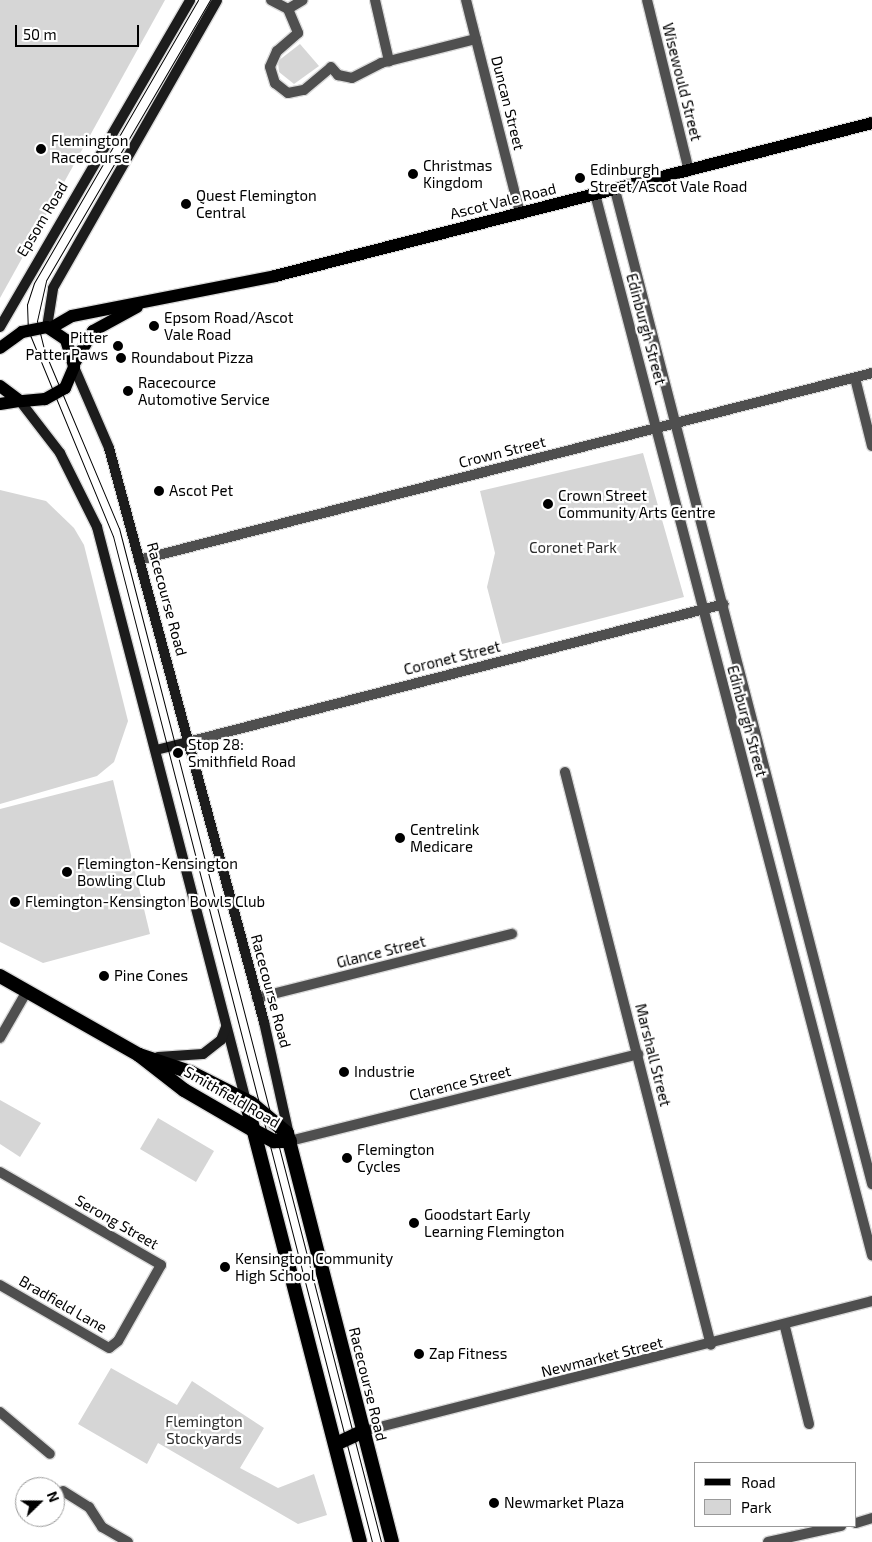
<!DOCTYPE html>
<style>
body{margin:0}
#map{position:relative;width:872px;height:1542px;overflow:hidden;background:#fff;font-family:"Exo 2",sans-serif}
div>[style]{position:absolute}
.green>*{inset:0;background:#d6d6d6}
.roads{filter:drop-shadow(1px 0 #dbdbdb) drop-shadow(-1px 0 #dbdbdb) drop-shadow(0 1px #dbdbdb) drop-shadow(0 -1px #dbdbdb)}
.minor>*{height:10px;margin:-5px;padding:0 5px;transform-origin:5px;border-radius:5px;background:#4f4f4f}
.secondary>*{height:10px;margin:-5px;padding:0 5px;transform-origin:5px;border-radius:5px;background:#1c1c1c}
.primary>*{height:12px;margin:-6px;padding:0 6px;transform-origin:6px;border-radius:6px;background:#000}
.trunk>*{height:14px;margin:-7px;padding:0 7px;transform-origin:7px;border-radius:7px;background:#000}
.tram>*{height:1px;margin:-0.5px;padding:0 0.5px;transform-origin:0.5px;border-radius:0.5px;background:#000}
.dots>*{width:14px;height:14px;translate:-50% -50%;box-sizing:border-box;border:2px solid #fff;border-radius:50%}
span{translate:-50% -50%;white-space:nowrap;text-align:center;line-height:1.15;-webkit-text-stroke:4.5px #fff;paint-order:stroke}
.street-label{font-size:15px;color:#000}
.poi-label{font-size:15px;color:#000}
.left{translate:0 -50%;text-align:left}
.right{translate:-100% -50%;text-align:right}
.park-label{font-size:15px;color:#2d2d2d}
.legend{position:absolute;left:694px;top:1462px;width:162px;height:65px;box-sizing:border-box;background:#fff;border:1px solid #999;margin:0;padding:6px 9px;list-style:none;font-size:15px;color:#000}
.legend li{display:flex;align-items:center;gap:10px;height:25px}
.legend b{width:25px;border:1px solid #999}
.north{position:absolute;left:15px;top:1477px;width:50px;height:50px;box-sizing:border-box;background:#fff;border:1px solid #999;border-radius:50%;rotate:68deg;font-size:14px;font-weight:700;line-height:20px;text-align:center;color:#000}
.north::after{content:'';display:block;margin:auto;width:18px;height:22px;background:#000;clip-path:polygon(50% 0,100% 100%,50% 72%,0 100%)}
.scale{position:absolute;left:15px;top:25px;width:124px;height:22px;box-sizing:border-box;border:2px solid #000;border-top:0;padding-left:6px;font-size:15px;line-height:18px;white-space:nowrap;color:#000;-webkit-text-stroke:4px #fff;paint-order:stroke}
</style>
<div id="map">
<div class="green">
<i style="clip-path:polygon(0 0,165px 0,0 298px)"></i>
<i style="clip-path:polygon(300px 44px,319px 66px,294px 84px,279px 72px,278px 61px)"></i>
<i style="clip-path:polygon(643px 453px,684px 597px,502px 644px,487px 587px,495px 553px,480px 491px)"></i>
<i style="clip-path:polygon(0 490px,46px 501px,74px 528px,84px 545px,128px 721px,114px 762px,97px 776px,0 804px)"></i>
<i style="clip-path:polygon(113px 780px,150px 934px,43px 963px,0 942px,0 809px)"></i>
<i style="clip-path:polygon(0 1100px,41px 1123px,20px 1157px,0 1144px)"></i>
<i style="clip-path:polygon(158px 1118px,214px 1151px,196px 1182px,140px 1149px)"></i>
<i style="clip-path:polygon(111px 1368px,177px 1405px,192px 1381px,264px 1428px,240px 1468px,278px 1488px,314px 1474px,327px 1515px,298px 1524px,158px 1443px,147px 1464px,78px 1424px)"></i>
</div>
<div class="roads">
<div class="minor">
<i style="left:271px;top:0;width:19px;rotate:28deg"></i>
<i style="left:288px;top:9px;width:26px;rotate:67deg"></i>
<i style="left:298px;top:33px;width:28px;rotate:139deg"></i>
<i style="left:277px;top:51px;width:17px;rotate:114deg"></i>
<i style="left:270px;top:67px;width:17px;rotate:73deg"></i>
<i style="left:275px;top:83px;width:16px;rotate:38deg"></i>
<i style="left:288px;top:93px;width:16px;rotate:-11deg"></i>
<i style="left:304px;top:90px;width:35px;rotate:-40deg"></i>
<i style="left:331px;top:67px;width:11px;rotate:49deg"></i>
<i style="left:338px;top:75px;width:14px;rotate:12deg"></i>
<i style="left:352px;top:78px;width:33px;rotate:-27deg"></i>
<i style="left:381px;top:63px;width:98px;rotate:-14.2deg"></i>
<i style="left:375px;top:0;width:63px;rotate:77.1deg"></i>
<i style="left:466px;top:0;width:220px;rotate:75.8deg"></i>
<i style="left:647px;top:0;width:176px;rotate:76.2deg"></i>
<i style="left:288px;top:9px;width:17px;rotate:-31deg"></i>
<i style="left:615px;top:190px;width:1027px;rotate:75.5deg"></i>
<i style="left:595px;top:194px;width:1097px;rotate:75.37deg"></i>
<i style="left:855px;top:378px;width:70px;rotate:76deg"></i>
<i style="left:139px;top:560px;width:756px;rotate:-14.31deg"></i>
<i style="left:188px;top:742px;width:553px;rotate:-14.44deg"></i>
<i style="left:565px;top:772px;width:591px;rotate:75.71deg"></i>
<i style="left:257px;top:998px;width:263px;rotate:-14.1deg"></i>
<i style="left:0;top:1038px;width:54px;rotate:-60.1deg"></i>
<i style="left:290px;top:1141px;width:359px;rotate:-14deg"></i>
<i style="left:0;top:1172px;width:186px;rotate:30deg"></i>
<i style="left:161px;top:1265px;width:87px;rotate:119.5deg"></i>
<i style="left:118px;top:1341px;width:11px;rotate:142deg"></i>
<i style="left:109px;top:1348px;width:126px;rotate:-150deg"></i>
<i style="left:785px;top:1327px;width:100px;rotate:76.1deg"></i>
<i style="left:0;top:1412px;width:65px;rotate:40deg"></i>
<i style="left:364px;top:1431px;width:524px;rotate:-14.35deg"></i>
<i style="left:63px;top:1491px;width:31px;rotate:32deg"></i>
<i style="left:89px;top:1507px;width:24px;rotate:57deg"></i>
<i style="left:102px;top:1527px;width:30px;rotate:30deg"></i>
<i style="left:856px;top:1523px;width:17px;rotate:-17deg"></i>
<i style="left:768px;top:1542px;width:75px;rotate:-12.4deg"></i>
</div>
<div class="secondary">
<i style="left:0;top:327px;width:378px;rotate:-59.8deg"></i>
<i style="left:47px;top:327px;width:39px;rotate:-81deg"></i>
<i style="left:53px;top:288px;width:331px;rotate:-60.3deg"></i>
<i style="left:74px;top:367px;width:88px;rotate:66.6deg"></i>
<i style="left:109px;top:448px;width:595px;rotate:74.89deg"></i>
<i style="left:264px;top:1022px;width:116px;rotate:77.5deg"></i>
<i style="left:20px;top:401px;width:66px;rotate:52.4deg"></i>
<i style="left:60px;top:453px;width:83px;rotate:63.4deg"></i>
<i style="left:97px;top:527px;width:593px;rotate:75.45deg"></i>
<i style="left:156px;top:750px;width:33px;rotate:-14deg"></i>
<i style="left:158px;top:1057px;width:45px;rotate:-3.8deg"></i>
<i style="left:203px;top:1054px;width:23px;rotate:-38deg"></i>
<i style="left:221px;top:1040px;width:14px;rotate:-69deg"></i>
</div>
<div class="primary">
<i style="left:51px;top:328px;width:24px;rotate:-30deg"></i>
<i style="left:72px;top:316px;width:207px;rotate:-11.1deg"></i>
<i style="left:275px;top:276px;width:616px;rotate:-14.37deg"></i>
<i style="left:0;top:348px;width:27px;rotate:-36deg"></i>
<i style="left:22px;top:332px;width:25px;rotate:-11deg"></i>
<i style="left:47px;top:327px;width:23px;rotate:34deg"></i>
<i style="left:66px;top:340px;width:28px;rotate:73deg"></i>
<i style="left:74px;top:367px;width:23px;rotate:113deg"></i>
<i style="left:65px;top:388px;width:23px;rotate:151deg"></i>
<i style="left:45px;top:399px;width:25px;rotate:175deg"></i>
<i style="left:20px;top:401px;width:25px;rotate:-143deg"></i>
<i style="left:74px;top:364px;width:38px;rotate:-60deg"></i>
<i style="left:93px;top:331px;width:50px;rotate:-28.6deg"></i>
<i style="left:0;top:404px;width:19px;rotate:-9deg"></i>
</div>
<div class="trunk">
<i style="left:0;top:976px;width:160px;rotate:29.6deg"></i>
<i style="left:139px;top:1055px;width:57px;rotate:37.9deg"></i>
<i style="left:184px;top:1090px;width:80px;rotate:30.1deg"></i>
<i style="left:253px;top:1130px;width:24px;rotate:28deg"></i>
<i style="left:274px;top:1141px;width:16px"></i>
<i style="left:139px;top:1055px;width:54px;rotate:18.4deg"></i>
<i style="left:190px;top:1072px;width:68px;rotate:26.9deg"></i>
<i style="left:251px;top:1103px;width:47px;rotate:39.8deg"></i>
<i style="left:287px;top:1133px;width:422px;rotate:75.6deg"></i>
<i style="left:246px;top:1101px;width:455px;rotate:75.5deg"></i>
<i style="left:336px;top:1444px;width:31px;rotate:-25deg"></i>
</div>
</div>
<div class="tram">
<i style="left:198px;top:0;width:327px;rotate:120.1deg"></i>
<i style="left:34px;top:283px;width:22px;rotate:108deg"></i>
<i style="left:27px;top:304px;width:26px;rotate:88deg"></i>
<i style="left:28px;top:330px;width:223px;rotate:67.6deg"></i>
<i style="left:113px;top:536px;width:1039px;rotate:75.56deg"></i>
<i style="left:210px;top:0;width:325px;rotate:120.3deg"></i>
<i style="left:46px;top:281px;width:41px;rotate:102.7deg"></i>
<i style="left:37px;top:321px;width:30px;rotate:76deg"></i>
<i style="left:44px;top:350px;width:193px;rotate:67.2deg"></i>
<i style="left:119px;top:528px;width:1047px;rotate:75.51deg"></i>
</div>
<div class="dots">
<i style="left:41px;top:149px;background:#000"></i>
<i style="left:413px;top:174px;background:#000"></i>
<i style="left:580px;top:178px;background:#000"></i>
<i style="left:186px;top:204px;background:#000"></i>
<i style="left:154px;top:326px;background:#000"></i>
<i style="left:118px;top:346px;background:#000"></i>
<i style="left:121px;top:358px;background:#000"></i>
<i style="left:128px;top:391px;background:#000"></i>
<i style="left:159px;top:491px;background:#000"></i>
<i style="left:548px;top:504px;background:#000"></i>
<i style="left:178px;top:753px;background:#000"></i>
<i style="left:400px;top:838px;background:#000"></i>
<i style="left:67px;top:872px;background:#000"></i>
<i style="left:15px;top:902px;background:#000"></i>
<i style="left:104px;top:976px;background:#000"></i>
<i style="left:344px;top:1072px;background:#000"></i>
<i style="left:347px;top:1158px;background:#000"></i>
<i style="left:414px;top:1223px;background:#000"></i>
<i style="left:225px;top:1267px;background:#000"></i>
<i style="left:419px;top:1354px;background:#000"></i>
<i style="left:494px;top:1503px;background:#000"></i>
</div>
<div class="street-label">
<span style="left:682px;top:82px;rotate:76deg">Wisewould Street</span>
<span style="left:508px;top:103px;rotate:76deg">Duncan Street</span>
<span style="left:503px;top:201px;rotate:-14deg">Ascot Vale Road</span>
<span style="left:42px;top:219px;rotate:-59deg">Epsom Road</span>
<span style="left:646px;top:329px;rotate:75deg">Edinburgh Street</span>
<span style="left:502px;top:452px;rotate:-14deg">Crown Street</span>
<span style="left:167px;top:599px;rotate:75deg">Racecourse Road</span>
<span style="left:452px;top:658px;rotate:-14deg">Coronet Street</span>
<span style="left:747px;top:721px;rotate:75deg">Edinburgh Street</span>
<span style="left:381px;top:952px;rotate:-14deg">Glance Street</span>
<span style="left:271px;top:991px;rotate:75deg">Racecourse Road</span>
<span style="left:653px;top:1055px;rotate:76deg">Marshall Street</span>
<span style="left:460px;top:1083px;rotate:-14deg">Clarence Street</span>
<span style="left:232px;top:1097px;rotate:30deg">Smithfield Road</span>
<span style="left:117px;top:1222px;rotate:30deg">Serong Street</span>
<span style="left:63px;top:1304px;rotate:30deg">Bradfield Lane</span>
<span style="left:602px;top:1357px;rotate:-14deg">Newmarket Street</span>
<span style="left:368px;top:1384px;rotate:76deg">Racecourse Road</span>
</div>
<div class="poi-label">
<span class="left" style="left:51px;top:149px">Flemington<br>Racecourse</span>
<span class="left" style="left:423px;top:174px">Christmas<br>Kingdom</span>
<span class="left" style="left:590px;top:178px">Edinburgh<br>Street/Ascot Vale Road</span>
<span class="left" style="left:196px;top:204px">Quest Flemington<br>Central</span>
<span class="left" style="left:164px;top:326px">Epsom Road/Ascot<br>Vale Road</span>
<span class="right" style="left:108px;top:346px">Pitter<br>Patter Paws</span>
<span class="left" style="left:131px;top:358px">Roundabout Pizza</span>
<span class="left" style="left:138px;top:391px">Racecource<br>Automotive Service</span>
<span class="left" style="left:169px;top:491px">Ascot Pet</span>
<span class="left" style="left:558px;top:504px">Crown Street<br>Community Arts Centre</span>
<span class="left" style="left:188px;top:753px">Stop 28:<br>Smithfield Road</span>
<span class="left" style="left:410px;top:838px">Centrelink<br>Medicare</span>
<span class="left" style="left:77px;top:872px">Flemington-Kensington<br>Bowling Club</span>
<span class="left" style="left:25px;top:902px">Flemington-Kensington Bowls Club</span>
<span class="left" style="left:114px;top:976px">Pine Cones</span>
<span class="left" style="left:354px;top:1072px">Industrie</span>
<span class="left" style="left:357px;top:1158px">Flemington<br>Cycles</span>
<span class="left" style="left:424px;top:1223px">Goodstart Early<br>Learning Flemington</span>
<span class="left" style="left:235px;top:1267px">Kensington Community<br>High School</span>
<span class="left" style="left:429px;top:1354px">Zap Fitness</span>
<span class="left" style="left:504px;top:1503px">Newmarket Plaza</span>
</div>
<div class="park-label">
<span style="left:573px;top:548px">Coronet Park</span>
<span style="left:204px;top:1430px">Flemington<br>Stockyards</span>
</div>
<ul class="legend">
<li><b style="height:6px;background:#000"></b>Road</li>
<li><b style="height:14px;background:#d6d6d6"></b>Park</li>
</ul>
<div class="north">N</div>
<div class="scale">50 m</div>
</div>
